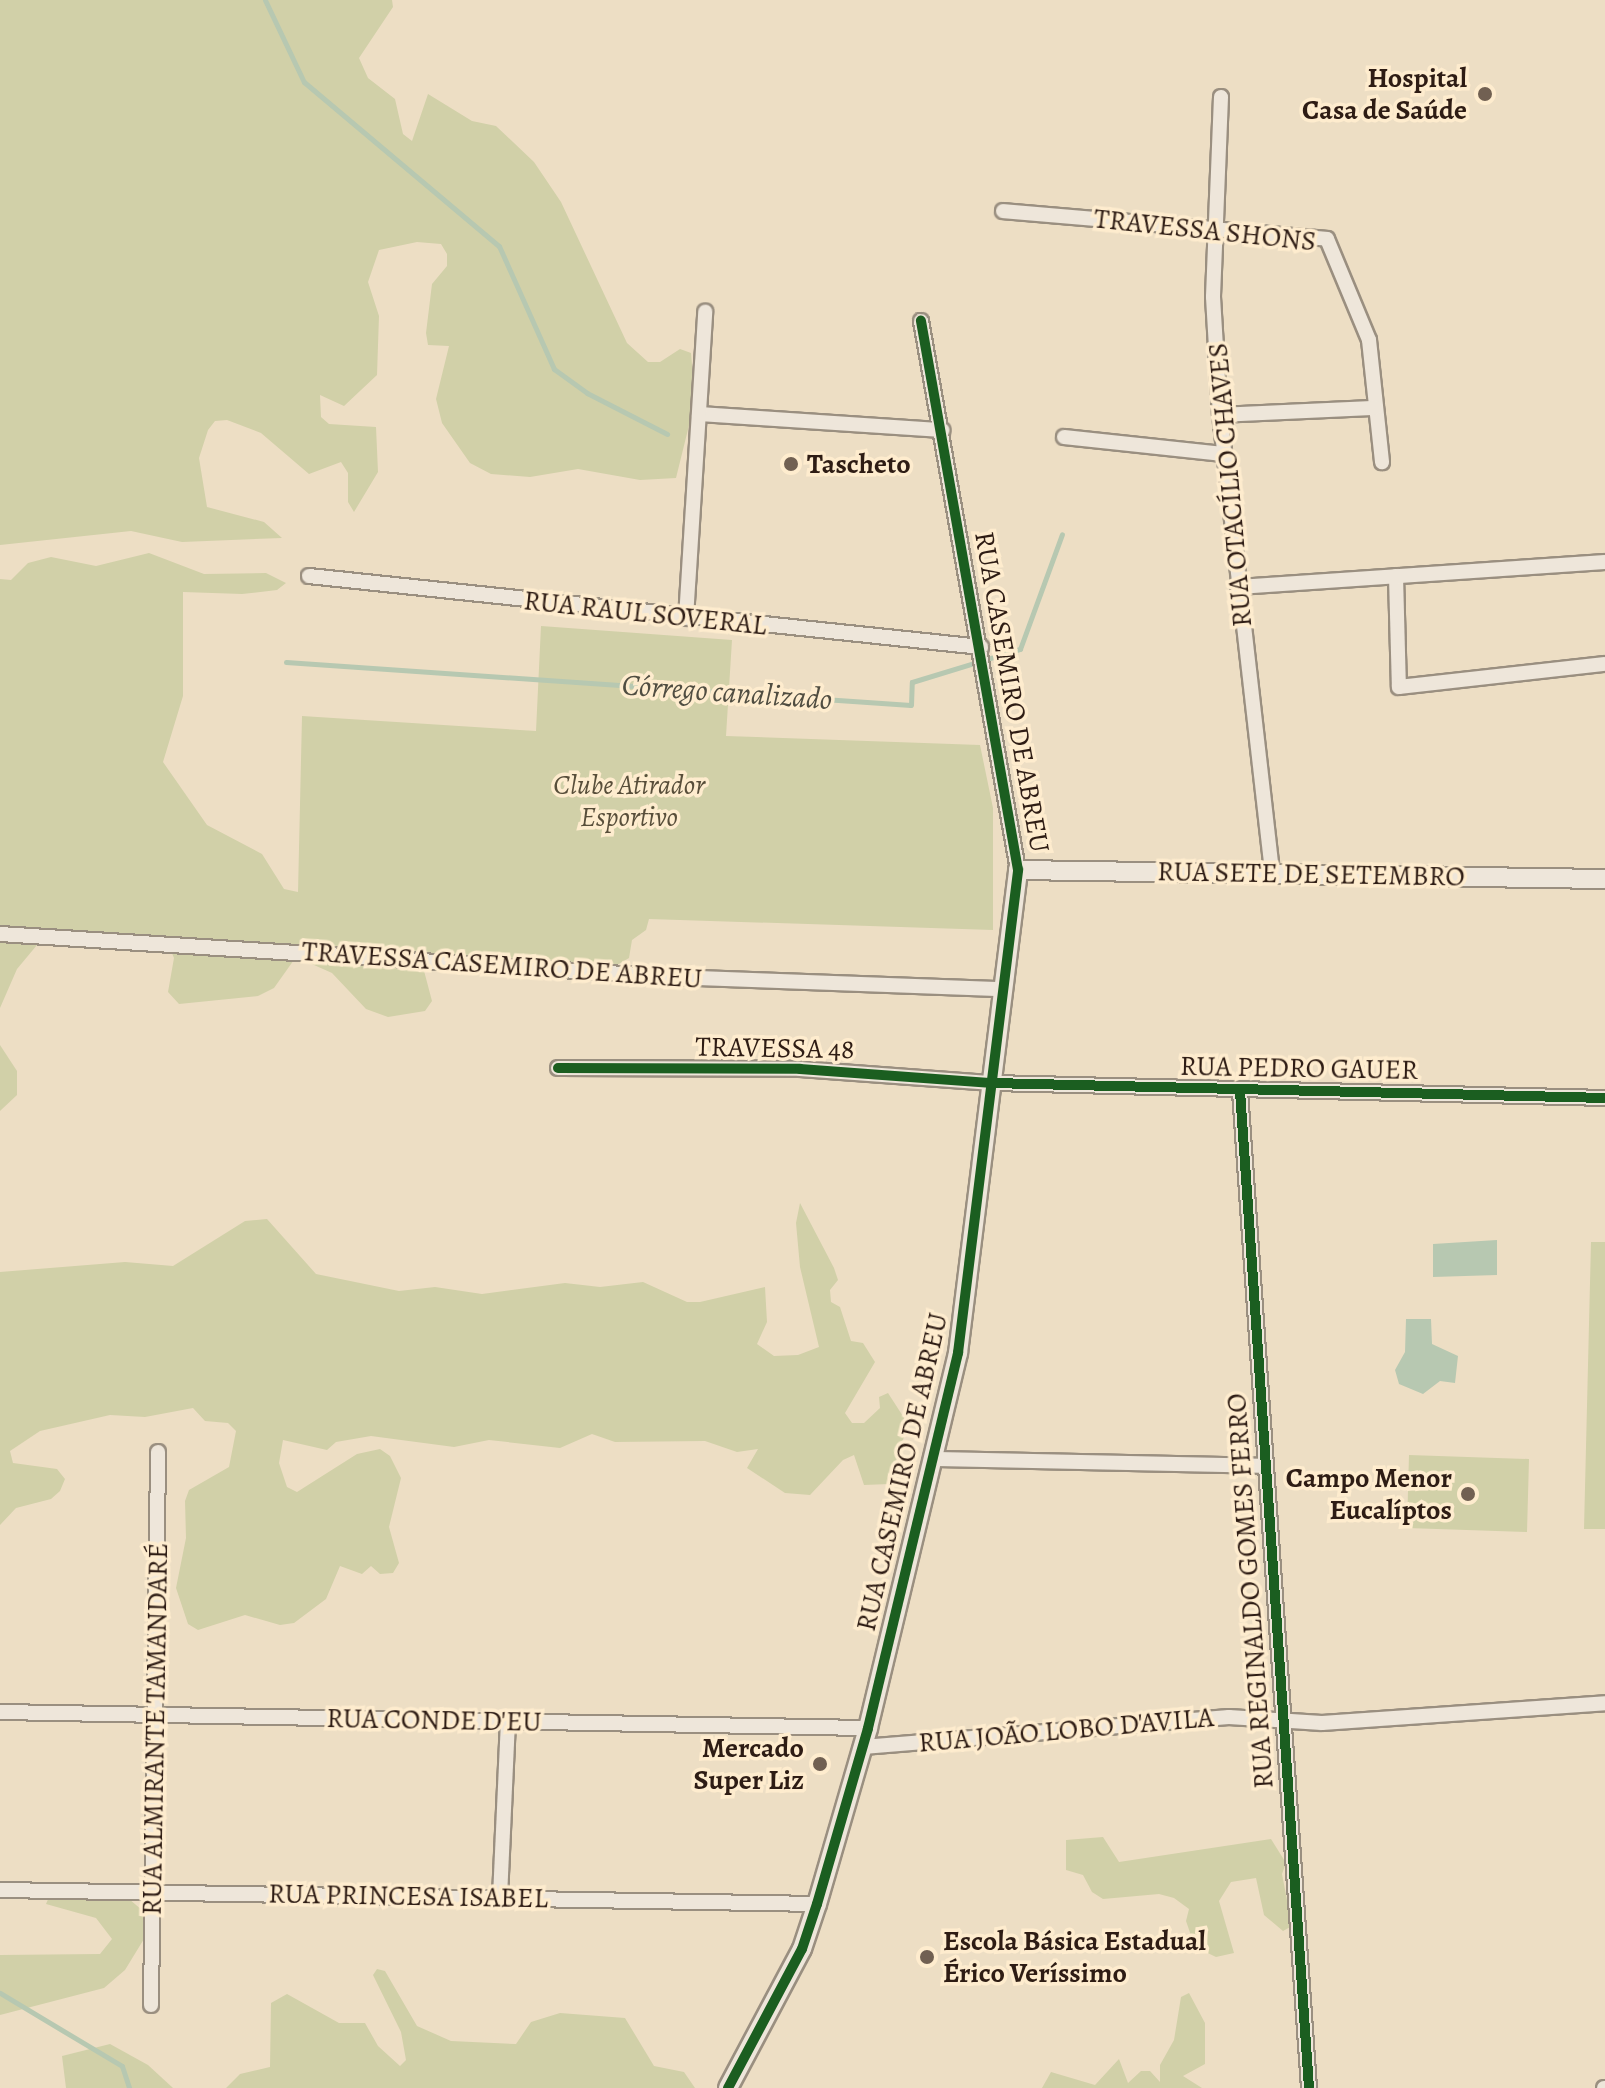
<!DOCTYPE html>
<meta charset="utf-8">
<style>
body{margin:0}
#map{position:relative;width:1605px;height:2088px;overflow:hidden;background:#eddec4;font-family:Alegreya,serif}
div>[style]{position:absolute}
.green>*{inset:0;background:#d1d0a8}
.water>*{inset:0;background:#b7c8b1}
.stream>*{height:5px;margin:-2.5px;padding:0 2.5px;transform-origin:2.5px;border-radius:2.5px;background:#b7c8b1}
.roads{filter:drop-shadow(2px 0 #9a8f80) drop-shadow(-2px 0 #9a8f80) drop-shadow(0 2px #9a8f80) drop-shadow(0 -2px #9a8f80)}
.minor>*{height:14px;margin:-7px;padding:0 7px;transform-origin:7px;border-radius:7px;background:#eee6da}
.tertiary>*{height:18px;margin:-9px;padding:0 9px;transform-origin:9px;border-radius:9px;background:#eee6da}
.cycleway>*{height:10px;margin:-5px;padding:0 5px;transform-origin:5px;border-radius:5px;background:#1b5e20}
.dots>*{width:22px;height:22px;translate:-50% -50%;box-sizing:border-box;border:4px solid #feecce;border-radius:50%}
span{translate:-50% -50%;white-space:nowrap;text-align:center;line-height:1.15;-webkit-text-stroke:7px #feecce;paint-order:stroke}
.poi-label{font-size:28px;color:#2e1c14;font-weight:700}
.right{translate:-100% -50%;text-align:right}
.left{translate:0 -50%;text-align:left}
.street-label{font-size:28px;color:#2e1c14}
.park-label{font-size:28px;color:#584e3a;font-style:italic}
.water-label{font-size:30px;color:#504d41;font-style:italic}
</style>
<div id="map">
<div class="green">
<i style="clip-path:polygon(0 0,392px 0,393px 7px,359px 58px,368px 78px,395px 99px,403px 134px,412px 141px,428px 94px,472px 121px,496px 126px,534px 162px,561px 202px,627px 343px,648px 362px,660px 362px,680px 349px,691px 353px,695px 401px,676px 478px,640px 480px,578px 469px,530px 477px,491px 474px,470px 463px,442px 423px,436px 399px,449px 346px,428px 345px,426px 333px,432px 284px,447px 266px,447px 254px,441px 244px,417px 242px,379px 250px,368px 282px,379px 316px,377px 375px,344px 406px,320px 395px,321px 417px,329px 424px,376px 427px,378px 472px,354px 512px,348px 502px,348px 473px,341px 462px,309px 474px,261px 433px,227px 420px,215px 421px,208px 430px,199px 458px,207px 507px,264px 522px,282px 538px,182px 542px,131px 531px,0 545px)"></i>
<i style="clip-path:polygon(149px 553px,204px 574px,266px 573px,286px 583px,277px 590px,242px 594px,183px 592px,183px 696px,163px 762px,207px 825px,262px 854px,284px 889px,298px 892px,302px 716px,536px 731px,541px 626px,732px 640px,726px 736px,980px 745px,993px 808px,993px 930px,649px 919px,646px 930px,632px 940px,629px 958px,612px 968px,423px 967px,432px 1001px,425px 1011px,388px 1017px,366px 1009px,332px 973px,296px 957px,274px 988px,258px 996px,179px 1004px,168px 992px,174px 958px,169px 946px,71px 931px,47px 933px,17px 969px,0 1008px,0 579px,11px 580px,28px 563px,51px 557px,96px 566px)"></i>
<i style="clip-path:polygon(0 1045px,17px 1071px,17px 1095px,0 1111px)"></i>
<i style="clip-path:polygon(800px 1203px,834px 1268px,838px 1280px,830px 1290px,831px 1302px,840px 1307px,851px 1341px,863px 1343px,875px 1362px,845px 1413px,852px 1423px,864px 1423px,880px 1408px,879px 1397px,888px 1393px,908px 1424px,889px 1484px,864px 1485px,854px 1455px,843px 1460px,810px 1495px,785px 1493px,747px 1468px,758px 1449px,737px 1452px,705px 1441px,615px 1442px,592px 1434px,560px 1448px,489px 1440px,454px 1447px,371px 1436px,336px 1442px,327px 1450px,283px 1440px,279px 1463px,287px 1487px,297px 1492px,357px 1454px,380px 1449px,390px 1456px,401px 1478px,389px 1527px,399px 1563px,393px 1573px,380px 1574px,371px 1566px,362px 1574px,340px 1566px,326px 1599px,294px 1623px,280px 1625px,245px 1615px,198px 1630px,188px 1624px,176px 1588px,186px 1538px,185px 1501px,189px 1490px,229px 1467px,236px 1431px,228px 1423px,205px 1421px,193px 1408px,145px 1417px,110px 1415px,40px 1431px,10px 1451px,13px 1463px,57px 1469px,65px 1479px,60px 1491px,51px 1499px,16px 1508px,0 1525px,0 1272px,125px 1262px,173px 1266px,245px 1221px,267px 1219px,316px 1274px,399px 1291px,435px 1287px,482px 1294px,565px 1283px,600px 1287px,643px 1282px,687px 1302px,700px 1302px,765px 1287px,767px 1322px,757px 1344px,774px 1356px,798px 1355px,819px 1347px,800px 1267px,796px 1223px)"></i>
<i style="clip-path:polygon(1591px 1242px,1605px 1242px,1605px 1529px,1584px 1529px)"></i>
<i style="clip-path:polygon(1409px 1455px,1529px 1459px,1527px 1532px,1407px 1528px)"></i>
<i style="clip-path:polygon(1103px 1837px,1119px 1862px,1271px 1839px,1286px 1863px,1282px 1874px,1292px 1926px,1283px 1931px,1264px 1915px,1256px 1878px,1231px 1882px,1219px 1901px,1234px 1953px,1216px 1957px,1195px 1947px,1186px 1921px,1189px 1909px,1174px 1898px,1159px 1894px,1103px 1899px,1092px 1892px,1083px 1875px,1066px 1870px,1066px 1840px)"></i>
<i style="clip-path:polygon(59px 1895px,129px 1899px,142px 1910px,147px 1934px,125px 1970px,104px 1988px,0 2015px,0 1955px,100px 1954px,112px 1939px,96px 1918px,46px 1904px,49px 1897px)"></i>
<i style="clip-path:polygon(377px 1969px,385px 1971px,417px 2026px,451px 2041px,516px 2044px,531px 2022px,560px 2013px,625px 2018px,654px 2066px,684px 2072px,695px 2088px,226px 2088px,240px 2074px,270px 2067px,271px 2003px,287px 1994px,339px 2023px,365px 2023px,378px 2046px,400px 2066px,406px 2060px,401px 2032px,373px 1975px)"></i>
<i style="clip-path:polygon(1189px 1993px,1205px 2023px,1205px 2064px,1183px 2076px,1202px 2088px,1042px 2088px,1051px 2072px,1095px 2085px,1119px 2059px,1128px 2083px,1141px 2071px,1150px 2071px,1160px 2082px,1160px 2065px,1174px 2040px,1181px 1997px)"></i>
<i style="clip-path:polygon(110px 2044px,148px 2065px,173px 2088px,66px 2088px,62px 2056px)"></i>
</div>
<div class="water">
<i style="clip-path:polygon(1497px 1240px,1497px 1275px,1433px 1277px,1433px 1244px)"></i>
<i style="clip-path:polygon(1406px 1319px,1431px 1319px,1432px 1344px,1458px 1356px,1455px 1383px,1440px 1381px,1423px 1394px,1399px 1384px,1395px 1370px,1405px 1352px)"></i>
</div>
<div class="stream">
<i style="left:265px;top:0;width:91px;rotate:64.6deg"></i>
<i style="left:304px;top:82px;width:255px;rotate:40.1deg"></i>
<i style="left:499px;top:246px;width:135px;rotate:65.9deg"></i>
<i style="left:554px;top:369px;width:41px;rotate:36deg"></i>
<i style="left:587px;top:393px;width:90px;rotate:27.1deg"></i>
<i style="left:286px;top:662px;width:626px;rotate:3.94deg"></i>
<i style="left:911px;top:705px;width:23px;rotate:-88deg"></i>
<i style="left:912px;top:682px;width:113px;rotate:-17deg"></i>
<i style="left:1020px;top:649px;width:122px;rotate:-69.9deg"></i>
<i style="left:0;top:1993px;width:142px;rotate:30.9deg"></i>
<i style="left:122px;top:2066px;width:23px;rotate:72deg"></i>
</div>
<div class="roads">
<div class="minor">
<i style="left:1221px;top:97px;width:200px;rotate:92.3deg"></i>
<i style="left:1213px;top:297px;width:118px;rotate:86.6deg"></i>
<i style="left:1220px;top:415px;width:460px;rotate:83.5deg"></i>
<i style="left:1003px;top:211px;width:325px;rotate:4.9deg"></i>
<i style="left:1327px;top:239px;width:109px;rotate:67.4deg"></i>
<i style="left:1369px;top:340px;width:123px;rotate:83.9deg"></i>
<i style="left:921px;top:321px;width:558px;rotate:79.98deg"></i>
<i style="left:699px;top:414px;width:244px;rotate:3.8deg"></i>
<i style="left:1220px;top:415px;width:156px;rotate:-2.6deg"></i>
<i style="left:1064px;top:437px;width:160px;rotate:6.1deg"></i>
<i style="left:309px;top:576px;width:676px;rotate:6.03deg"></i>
<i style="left:1396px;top:576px;width:111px;rotate:88.5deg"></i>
<i style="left:1399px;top:687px;width:207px;rotate:-6.4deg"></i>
<i style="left:1238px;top:587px;width:368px;rotate:-3.9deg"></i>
<i style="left:686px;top:618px;width:307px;rotate:-86.4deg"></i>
<i style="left:0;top:934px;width:672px;rotate:3.67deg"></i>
<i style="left:671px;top:977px;width:332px;rotate:2.1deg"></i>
<i style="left:558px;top:1068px;width:242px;rotate:0.2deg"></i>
<i style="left:800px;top:1069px;width:193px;rotate:4.2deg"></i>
<i style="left:992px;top:1083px;width:613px;rotate:1.4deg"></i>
<i style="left:1240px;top:1091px;width:999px;rotate:86.04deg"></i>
<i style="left:932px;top:1459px;width:333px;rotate:1.2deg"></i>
<i style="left:0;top:1712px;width:868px;rotate:1.06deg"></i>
<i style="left:863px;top:1747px;width:367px;rotate:-4.7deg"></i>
<i style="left:1229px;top:1717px;width:93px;rotate:3.7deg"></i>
<i style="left:1322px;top:1723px;width:284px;rotate:-4deg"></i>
<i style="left:0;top:1890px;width:817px;rotate:0.98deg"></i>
<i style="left:500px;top:1897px;width:176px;rotate:-87.4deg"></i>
<i style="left:151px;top:2005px;width:553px;rotate:-89.27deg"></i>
<i style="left:1604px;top:2088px;width:1px"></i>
</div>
<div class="tertiary">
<i style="left:728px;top:2088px;width:157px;rotate:-62deg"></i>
<i style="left:802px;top:1949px;width:47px;rotate:-71.6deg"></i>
<i style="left:817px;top:1904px;width:183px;rotate:-73.8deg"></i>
<i style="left:868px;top:1728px;width:386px;rotate:-76.5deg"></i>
<i style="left:958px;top:1353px;width:487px;rotate:-82.9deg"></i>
<i style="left:1018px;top:870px;width:587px;rotate:0.88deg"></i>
</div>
</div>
<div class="cycleway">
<i style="left:558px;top:1068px;width:242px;rotate:0.2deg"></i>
<i style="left:800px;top:1069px;width:193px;rotate:4.2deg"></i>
<i style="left:992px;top:1083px;width:613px;rotate:1.4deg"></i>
<i style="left:1240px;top:1091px;width:999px;rotate:86.04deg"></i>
<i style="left:728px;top:2088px;width:157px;rotate:-62deg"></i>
<i style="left:802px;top:1949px;width:47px;rotate:-71.6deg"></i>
<i style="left:817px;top:1904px;width:183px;rotate:-73.8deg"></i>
<i style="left:868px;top:1728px;width:386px;rotate:-76.5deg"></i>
<i style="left:958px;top:1353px;width:487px;rotate:-82.9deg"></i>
<i style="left:1018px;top:870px;width:558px;rotate:-100.02deg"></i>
</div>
<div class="dots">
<i style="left:1485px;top:94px;background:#716052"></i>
<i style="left:791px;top:464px;background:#716052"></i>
<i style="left:1468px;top:1494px;background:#716052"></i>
<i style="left:820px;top:1764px;background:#716052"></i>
<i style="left:927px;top:1957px;background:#716052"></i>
</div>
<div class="poi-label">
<span class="right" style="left:1467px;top:94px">Hospital<br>Casa de Saúde</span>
<span class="left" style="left:807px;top:464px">Tascheto</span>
<span class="right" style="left:1452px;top:1494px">Campo Menor<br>Eucalíptos</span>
<span class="right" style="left:804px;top:1764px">Mercado<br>Super Liz</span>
<span class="left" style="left:943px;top:1957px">Escola Básica Estadual<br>Érico Veríssimo</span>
</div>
<div class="street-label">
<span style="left:1205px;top:230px;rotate:6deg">TRAVESSA SHONS</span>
<span style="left:1230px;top:485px;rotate:-95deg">RUA OTACÍLIO CHAVES</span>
<span style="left:645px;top:613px;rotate:6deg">RUA RAUL SOVERAL</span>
<span style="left:1012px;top:692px;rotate:80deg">RUA CASEMIRO DE ABREU</span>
<span style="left:1311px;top:874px;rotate:1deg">RUA SETE DE SETEMBRO</span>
<span style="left:502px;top:965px;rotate:4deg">TRAVESSA CASEMIRO DE ABREU</span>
<span style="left:775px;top:1048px;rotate:1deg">TRAVESSA 48</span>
<span style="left:1299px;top:1068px;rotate:1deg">RUA PEDRO GAUER</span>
<span style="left:902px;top:1472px;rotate:-77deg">RUA CASEMIRO DE ABREU</span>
<span style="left:1250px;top:1591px;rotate:-94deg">RUA REGINALDO GOMES FERRO</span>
<span style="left:434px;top:1720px;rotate:1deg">RUA CONDE D'EU</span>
<span style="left:155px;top:1729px;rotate:-89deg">RUA ALMIRANTE TAMANDARÉ</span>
<span style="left:1066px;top:1730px;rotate:-5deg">RUA JOÃO LOBO D'AVILA</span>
<span style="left:408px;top:1896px;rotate:1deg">RUA PRINCESA ISABEL</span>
</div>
<div class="park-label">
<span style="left:629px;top:801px">Clube Atirador<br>Esportivo</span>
</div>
<div class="water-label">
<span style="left:727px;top:692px;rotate:4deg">Córrego canalizado</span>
</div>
</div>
